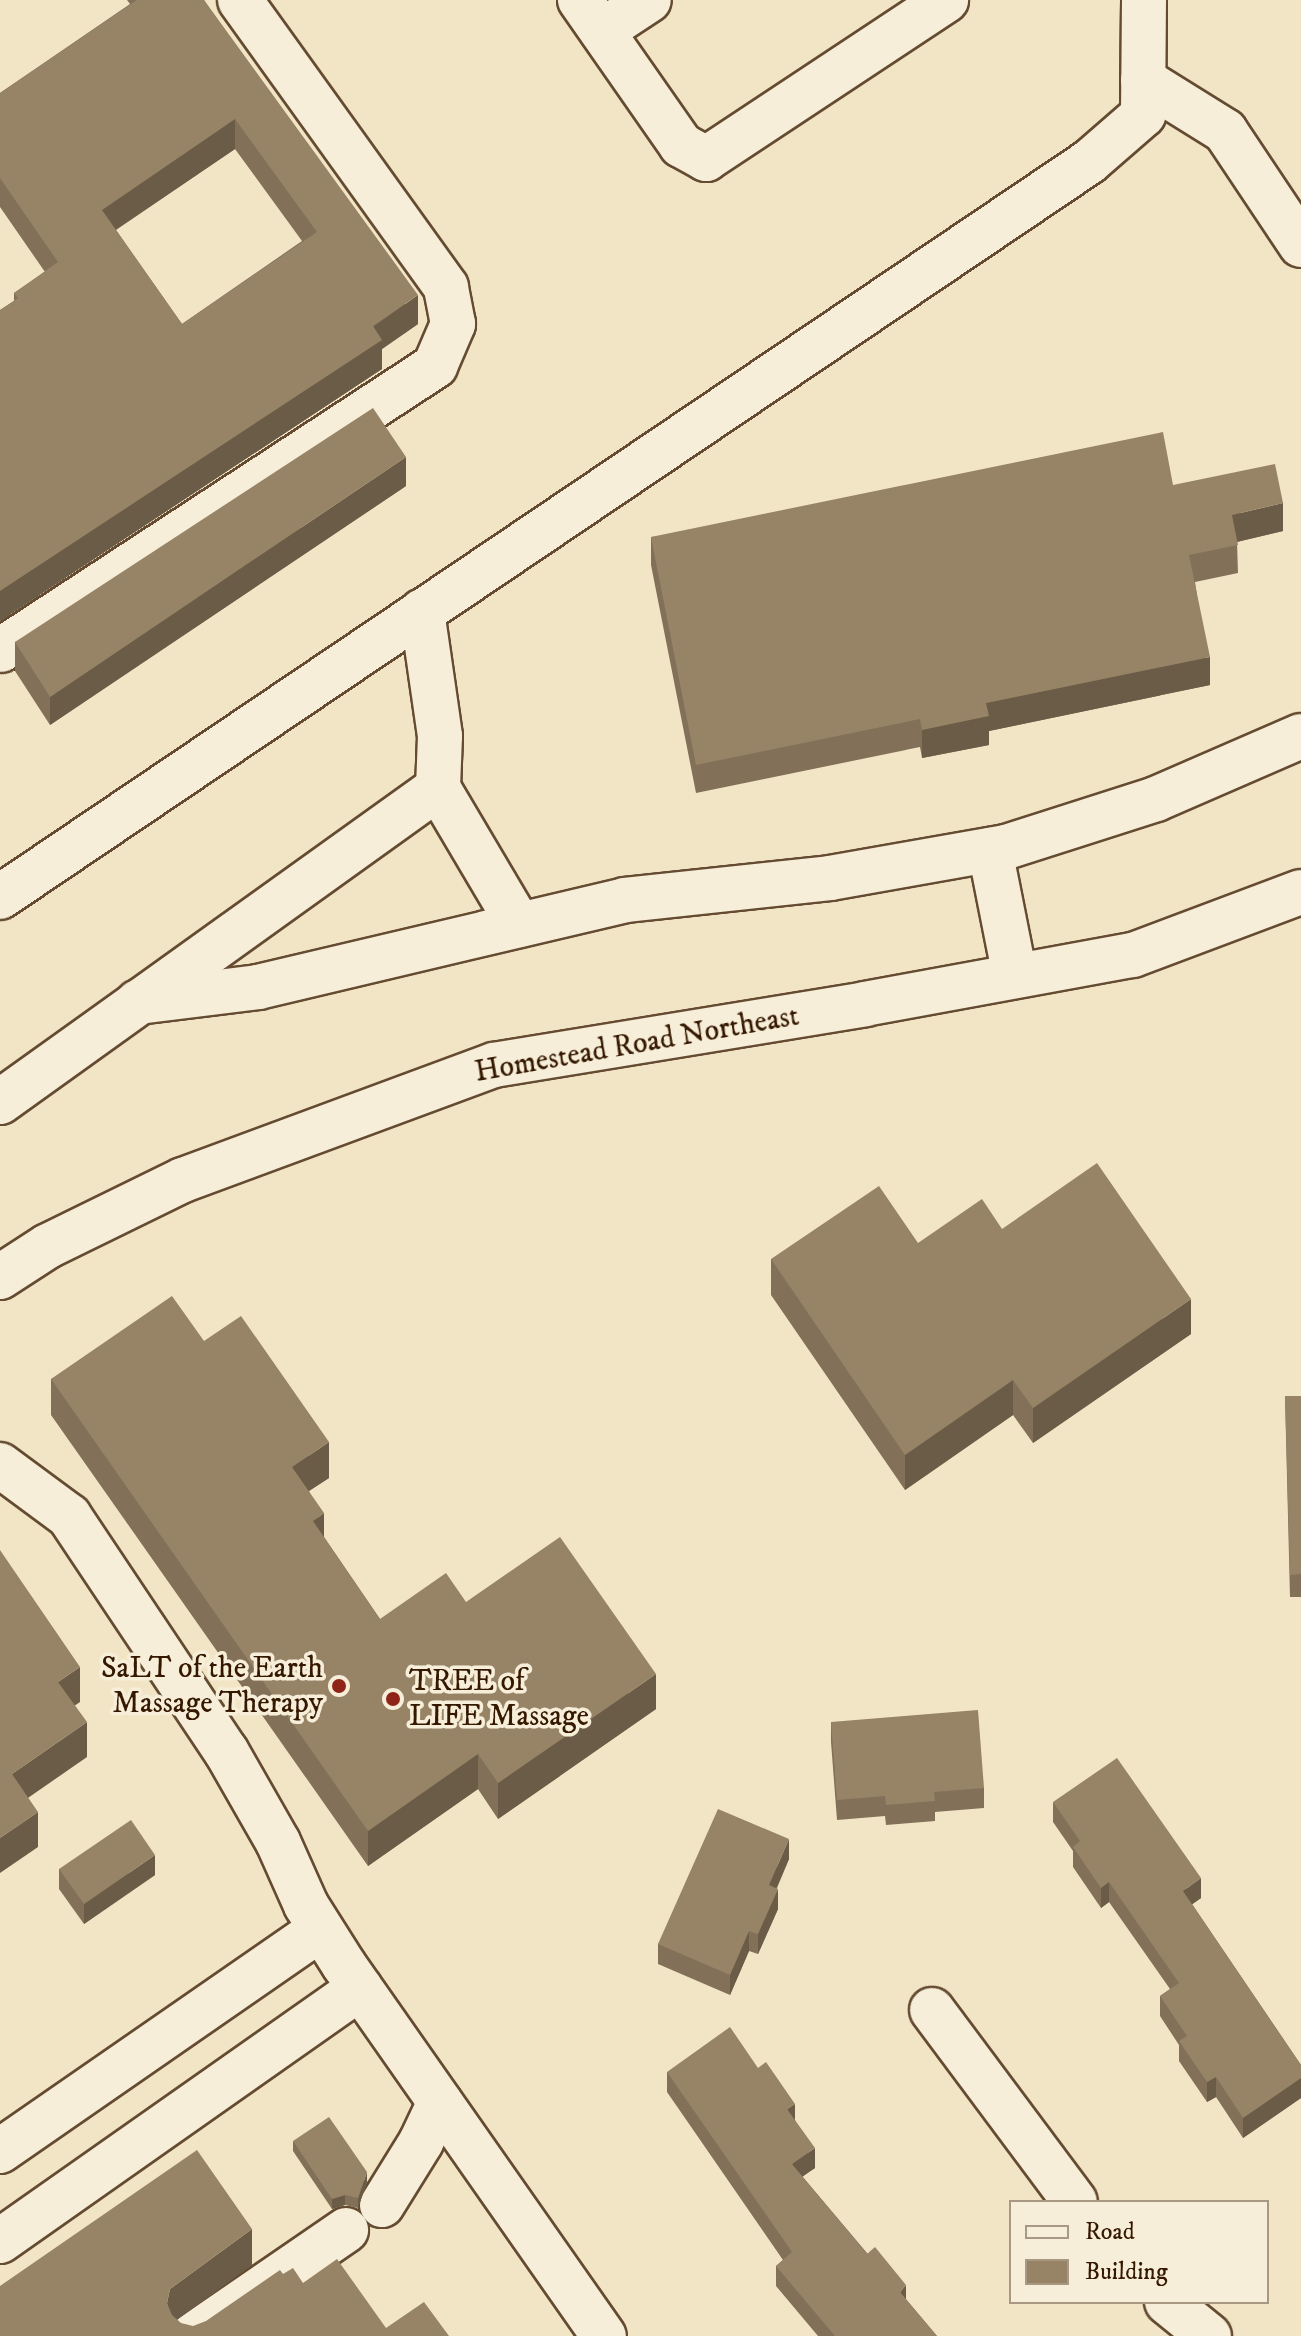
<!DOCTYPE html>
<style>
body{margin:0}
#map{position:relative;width:1301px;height:2336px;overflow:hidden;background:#f2e5c5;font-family:"IM FELL DW Pica",serif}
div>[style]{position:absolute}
.roads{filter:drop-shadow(2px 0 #644b31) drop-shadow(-2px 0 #644b31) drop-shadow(0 2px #644b31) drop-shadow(0 -2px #644b31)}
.minor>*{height:44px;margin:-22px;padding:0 22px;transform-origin:22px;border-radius:22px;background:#f7eed9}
.wall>*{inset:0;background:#827158}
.shaded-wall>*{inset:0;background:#6a5c47}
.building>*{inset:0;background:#978366}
.dots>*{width:22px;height:22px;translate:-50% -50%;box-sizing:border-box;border:4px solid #f7eed9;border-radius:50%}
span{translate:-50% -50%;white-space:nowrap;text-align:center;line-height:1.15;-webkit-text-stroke:7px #f7eed9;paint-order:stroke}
.street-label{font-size:30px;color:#351800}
.poi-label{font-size:30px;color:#351800}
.right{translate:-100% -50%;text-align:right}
.left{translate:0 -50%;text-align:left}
.legend{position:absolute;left:1009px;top:2200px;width:260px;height:104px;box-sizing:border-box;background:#f7eed9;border:2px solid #a99882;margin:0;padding:10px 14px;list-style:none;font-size:24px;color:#351800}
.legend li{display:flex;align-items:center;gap:16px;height:40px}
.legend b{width:40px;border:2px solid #a99882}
</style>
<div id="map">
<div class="roads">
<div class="minor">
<i style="left:580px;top:0;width:177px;rotate:55.1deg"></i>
<i style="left:681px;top:145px;width:29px;rotate:29deg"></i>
<i style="left:706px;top:159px;width:288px;rotate:-33.5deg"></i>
<i style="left:602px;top:31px;width:56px;rotate:-33.4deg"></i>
<i style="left:1143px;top:80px;width:97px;rotate:31.9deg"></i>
<i style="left:1225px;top:131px;width:137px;rotate:56.3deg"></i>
<i style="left:1px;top:650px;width:519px;rotate:-33.2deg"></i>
<i style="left:435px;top:366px;width:46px;rotate:-66.8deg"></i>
<i style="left:453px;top:324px;width:38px;rotate:-101deg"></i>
<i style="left:446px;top:287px;width:353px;rotate:-125.7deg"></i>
<i style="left:438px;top:788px;width:159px;rotate:59.4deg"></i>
<i style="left:990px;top:850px;width:128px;rotate:78.8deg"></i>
<i style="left:0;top:897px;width:1314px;rotate:-34.02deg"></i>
<i style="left:1089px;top:162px;width:72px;rotate:-41deg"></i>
<i style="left:1143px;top:115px;width:115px;rotate:-89.5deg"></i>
<i style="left:138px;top:1002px;width:121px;rotate:-7.1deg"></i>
<i style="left:258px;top:987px;width:377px;rotate:-13.3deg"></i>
<i style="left:625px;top:900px;width:206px;rotate:-6.1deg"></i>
<i style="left:830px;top:878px;width:179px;rotate:-10deg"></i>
<i style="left:1006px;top:847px;width:157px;rotate:-17.7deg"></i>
<i style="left:1156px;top:799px;width:158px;rotate:-23.5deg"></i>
<i style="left:0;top:1102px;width:539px;rotate:-35.64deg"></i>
<i style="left:438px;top:788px;width:52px;rotate:-87.8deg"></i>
<i style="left:440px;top:736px;width:126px;rotate:-98.2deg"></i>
<i style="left:0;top:1277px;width:57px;rotate:-32.9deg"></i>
<i style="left:48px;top:1246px;width:150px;rotate:-26.1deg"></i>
<i style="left:183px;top:1180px;width:332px;rotate:-20.3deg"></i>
<i style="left:494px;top:1065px;width:376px;rotate:-9.3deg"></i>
<i style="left:865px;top:1004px;width:272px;rotate:-10.4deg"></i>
<i style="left:1133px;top:955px;width:179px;rotate:-20.6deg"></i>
<i style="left:0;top:1465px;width:86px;rotate:36.5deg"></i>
<i style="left:69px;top:1516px;width:283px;rotate:56.3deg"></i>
<i style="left:226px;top:1751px;width:105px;rotate:60.3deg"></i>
<i style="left:278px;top:1842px;width:69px;rotate:66deg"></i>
<i style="left:306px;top:1905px;width:71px;rotate:57.7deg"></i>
<i style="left:344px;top:1965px;width:453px;rotate:55deg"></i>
<i style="left:932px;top:2010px;width:239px;rotate:53.3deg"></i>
<i style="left:0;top:2151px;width:390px;rotate:-34.7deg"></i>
<i style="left:382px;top:2205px;width:74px;rotate:-58.2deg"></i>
<i style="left:421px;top:2142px;width:44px;rotate:-64.6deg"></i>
<i style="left:0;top:2241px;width:440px;rotate:-35.1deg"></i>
<i style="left:1167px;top:2302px;width:54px;rotate:39deg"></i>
<i style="left:192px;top:2336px;width:187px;rotate:-34.5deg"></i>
</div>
</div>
<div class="wall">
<i style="clip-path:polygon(evenodd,127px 0,204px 0,418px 324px,382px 349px,382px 369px,0 621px,0 310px,14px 301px,14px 293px,45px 272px,0 207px,0 93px,130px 4px,127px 0,235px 149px,302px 241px,182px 324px,116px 230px,235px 149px)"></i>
<i style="clip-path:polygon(1173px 485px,1283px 531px,1237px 542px,1238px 573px,1195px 582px,1210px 685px,989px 731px,989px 745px,922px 758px,920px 747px,696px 793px,651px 565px,651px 537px)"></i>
<i style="clip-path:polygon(406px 486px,50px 725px,15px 671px,15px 642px)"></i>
<i style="clip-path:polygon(1002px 1229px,1191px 1334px,1033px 1443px,1013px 1415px,905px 1490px,771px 1295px,771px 1259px,918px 1243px)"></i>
<i style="clip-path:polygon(204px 1341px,329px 1478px,309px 1491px,324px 1537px,380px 1619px,466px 1602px,656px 1709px,498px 1819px,478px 1789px,368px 1866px,51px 1415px,51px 1379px)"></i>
<i style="clip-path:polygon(1285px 1396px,1301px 1396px,1301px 1597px,1290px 1597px)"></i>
<i style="clip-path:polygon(831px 1722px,984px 1788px,984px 1808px,935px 1812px,935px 1821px,886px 1825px,885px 1816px,837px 1820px,831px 1742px)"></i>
<i style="clip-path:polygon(1053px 1802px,1201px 1898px,1192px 1904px,1301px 2065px,1301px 2098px,1243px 2138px,1216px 2097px,1207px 2102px,1179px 2061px,1179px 2045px,1160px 2016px,1160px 1996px,1170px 1989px,1109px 1902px,1101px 1908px,1073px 1867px,1073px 1851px,1053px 1822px)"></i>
<i style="clip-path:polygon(789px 1859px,777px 1888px,778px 1909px,758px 1954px,749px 1951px,730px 1995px,658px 1964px,658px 1944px)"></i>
<i style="clip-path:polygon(59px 1869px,155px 1875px,84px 1924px,59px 1889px)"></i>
<i style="clip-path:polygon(758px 2068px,795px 2120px,815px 2168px,802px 2176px,937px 2336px,818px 2336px,776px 2286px,776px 2266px,783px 2260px,667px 2092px,667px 2072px)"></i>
<i style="clip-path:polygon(293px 2141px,367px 2182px,358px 2208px,345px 2205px,332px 2209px,293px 2151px)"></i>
</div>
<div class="shaded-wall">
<i style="clip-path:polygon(235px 119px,235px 149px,102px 239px,102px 210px)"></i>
<i style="clip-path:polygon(418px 295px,418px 324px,382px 349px,382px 369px,0 621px,0 591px)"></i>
<i style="clip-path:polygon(406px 457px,406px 486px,50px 725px,50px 697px)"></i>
<i style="clip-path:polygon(1283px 503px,1283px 531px,1232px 543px,1232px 515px)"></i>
<i style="clip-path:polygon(1210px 657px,1210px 685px,989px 731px,989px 745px,922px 758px,922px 730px,986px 703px)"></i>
<i style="clip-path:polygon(1191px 1299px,1191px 1334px,1033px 1443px,1033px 1408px)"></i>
<i style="clip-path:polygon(1013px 1380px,1013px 1415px,905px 1490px,905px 1455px)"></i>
<i style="clip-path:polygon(329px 1442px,329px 1478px,292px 1502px,292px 1467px)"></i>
<i style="clip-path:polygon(324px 1513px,324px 1548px,313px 1521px)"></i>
<i style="clip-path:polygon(80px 1667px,80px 1702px,58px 1717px,58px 1682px)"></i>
<i style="clip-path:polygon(656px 1674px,656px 1709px,498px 1819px,498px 1783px)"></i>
<i style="clip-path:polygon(87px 1722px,87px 1757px,12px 1809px,12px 1774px)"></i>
<i style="clip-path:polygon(478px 1754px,478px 1789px,368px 1866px,368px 1831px)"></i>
<i style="clip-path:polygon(38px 1812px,38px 1847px,0 1873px,0 1838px)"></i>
<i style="clip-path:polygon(789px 1839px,789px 1859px,769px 1905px,769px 1885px)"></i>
<i style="clip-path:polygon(155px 1855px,155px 1875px,84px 1924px,84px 1904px)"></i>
<i style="clip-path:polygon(1201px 1878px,1201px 1898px,1183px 1911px,1183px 1891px)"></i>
<i style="clip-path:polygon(1109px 1882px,1109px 1902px,1101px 1908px,1101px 1888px)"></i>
<i style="clip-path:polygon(778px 1889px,778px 1909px,758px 1954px,758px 1934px)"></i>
<i style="clip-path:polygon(749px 1931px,749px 1951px,730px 1995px,730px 1975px)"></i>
<i style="clip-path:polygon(1216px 2077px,1216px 2097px,1207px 2102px,1207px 2082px)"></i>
<i style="clip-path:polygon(1301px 2078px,1301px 2098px,1243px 2138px,1243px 2118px)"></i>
<i style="clip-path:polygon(795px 2104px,795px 2124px,787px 2109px)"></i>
<i style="clip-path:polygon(815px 2148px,815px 2168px,792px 2184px,792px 2164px)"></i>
<i style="clip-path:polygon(367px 2172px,367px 2182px,358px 2208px,358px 2198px)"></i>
<i style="clip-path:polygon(345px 2195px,345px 2205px,332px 2209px,332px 2199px)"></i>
<i style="clip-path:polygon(252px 2229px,252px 2265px,170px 2325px,167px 2303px,170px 2289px)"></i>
<i style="clip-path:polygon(906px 2285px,906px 2305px,900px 2292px)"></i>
</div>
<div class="building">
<i style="clip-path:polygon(evenodd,137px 0,204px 0,418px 295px,373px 326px,382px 340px,0 591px,0 310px,18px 298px,14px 293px,58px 262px,0 178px,0 93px,137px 0,235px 119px,317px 232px,182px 324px,102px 210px,235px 119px)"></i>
<i style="clip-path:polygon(373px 408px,406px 457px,50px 697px,15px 642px)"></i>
<i style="clip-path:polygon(1163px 432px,1173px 485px,1275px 464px,1283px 503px,1232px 515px,1238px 545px,1189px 555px,1210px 657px,986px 703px,989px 716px,922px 730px,920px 719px,696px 765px,651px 537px)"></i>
<i style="clip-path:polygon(1097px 1163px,1191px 1299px,1033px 1408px,1013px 1380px,905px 1455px,771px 1259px,879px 1186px,918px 1243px,982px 1199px,1002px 1229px)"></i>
<i style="clip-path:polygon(172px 1296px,204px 1341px,241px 1316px,329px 1442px,292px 1467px,324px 1513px,313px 1521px,380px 1619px,446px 1573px,466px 1602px,560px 1537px,656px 1674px,498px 1783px,478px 1754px,368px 1831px,51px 1379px)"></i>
<i style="clip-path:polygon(1285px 1396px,1301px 1396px,1301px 1574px,1290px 1575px)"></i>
<i style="clip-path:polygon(0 1550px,80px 1667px,58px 1682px,87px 1722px,12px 1774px,38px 1812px,0 1838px)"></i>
<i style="clip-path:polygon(978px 1710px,984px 1788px,934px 1792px,935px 1801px,886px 1805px,885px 1796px,837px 1800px,831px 1722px)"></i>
<i style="clip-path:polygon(1117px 1758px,1201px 1878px,1183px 1891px,1301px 2065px,1301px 2078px,1243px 2118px,1216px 2077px,1207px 2082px,1179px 2041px,1187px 2036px,1160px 1996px,1179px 1983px,1109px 1882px,1101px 1888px,1073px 1847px,1080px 1841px,1053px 1802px)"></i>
<i style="clip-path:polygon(718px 1809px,789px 1839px,769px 1885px,778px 1889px,758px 1934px,749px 1931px,730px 1975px,658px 1944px)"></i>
<i style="clip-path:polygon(131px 1820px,155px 1855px,84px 1904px,59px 1869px)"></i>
<i style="clip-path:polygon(730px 2027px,758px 2068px,766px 2062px,795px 2104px,787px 2109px,815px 2148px,792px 2164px,867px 2254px,875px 2247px,906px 2285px,900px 2292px,937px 2336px,835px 2336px,776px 2266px,792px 2252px,667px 2072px)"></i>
<i style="clip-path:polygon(329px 2117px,367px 2172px,358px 2198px,345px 2195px,332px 2199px,293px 2141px)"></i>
<i style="clip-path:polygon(197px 2150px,252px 2229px,170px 2289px,167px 2303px,172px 2315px,181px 2323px,193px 2326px,206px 2321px,280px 2270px,283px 2274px,293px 2268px,303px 2283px,337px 2259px,386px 2328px,424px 2302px,449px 2336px,0 2336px,0 2286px)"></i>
</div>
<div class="dots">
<i style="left:339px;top:1686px;background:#8f2418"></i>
<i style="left:393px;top:1699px;background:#8f2418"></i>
</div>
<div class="street-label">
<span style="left:637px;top:1045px;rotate:-10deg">Homestead Road Northeast</span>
</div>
<div class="poi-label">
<span class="right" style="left:323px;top:1686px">SaLT of the Earth<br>Massage Therapy</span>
<span class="left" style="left:409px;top:1699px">TREE of<br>LIFE Massage</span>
</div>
<ul class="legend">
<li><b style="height:10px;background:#f7eed9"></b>Road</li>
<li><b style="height:22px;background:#978366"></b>Building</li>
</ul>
</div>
